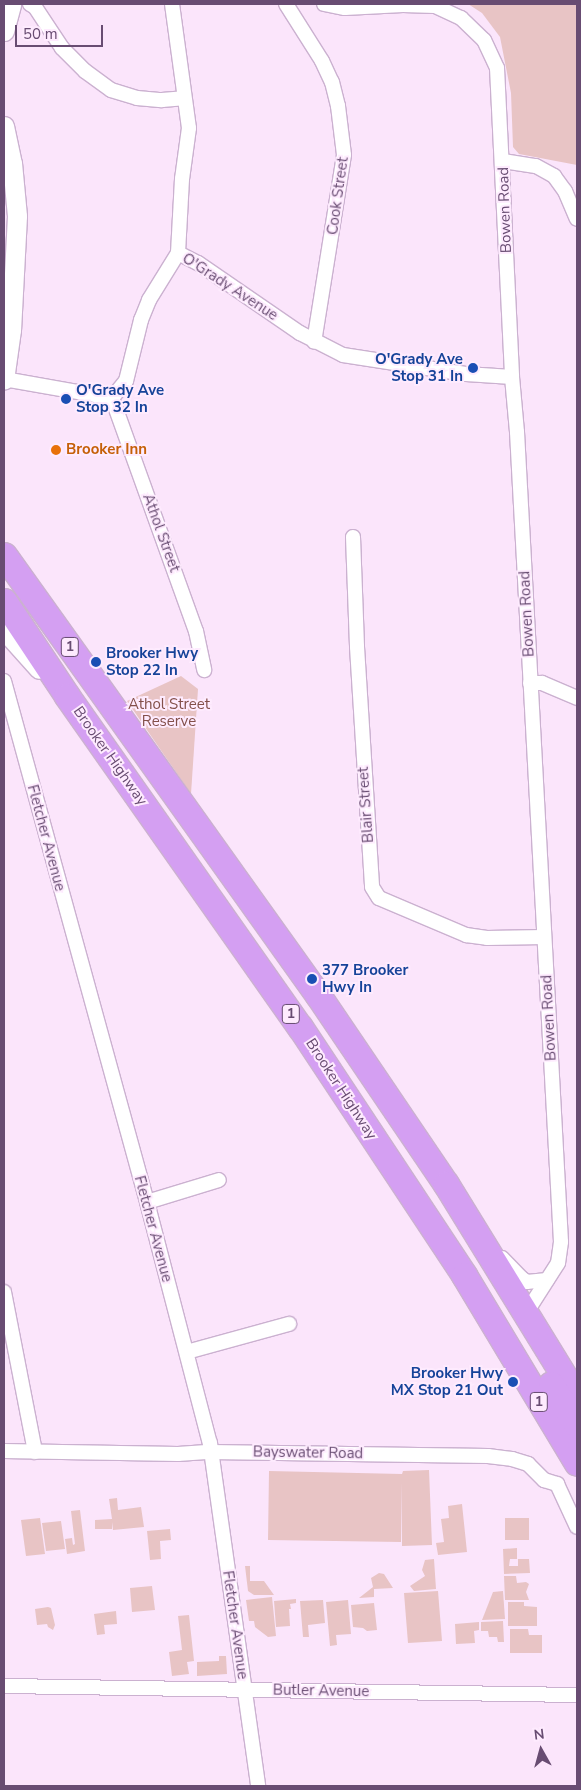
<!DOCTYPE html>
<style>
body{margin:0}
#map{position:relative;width:581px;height:1790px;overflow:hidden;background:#fbe5fb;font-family:"Nunito Sans",sans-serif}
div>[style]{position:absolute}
.green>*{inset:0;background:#e8c4c5}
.roads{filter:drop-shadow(1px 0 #cbb1d0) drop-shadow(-1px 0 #cbb1d0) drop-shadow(0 1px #cbb1d0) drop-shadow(0 -1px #cbb1d0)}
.street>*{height:14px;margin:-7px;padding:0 7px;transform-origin:7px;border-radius:7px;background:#fff}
.secondary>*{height:19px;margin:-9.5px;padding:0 9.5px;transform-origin:9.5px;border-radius:9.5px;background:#fff}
.highway>*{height:25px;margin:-12.5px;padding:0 12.5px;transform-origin:12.5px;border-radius:12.5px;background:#d49ff2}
.dots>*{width:14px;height:14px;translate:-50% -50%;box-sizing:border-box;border:2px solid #feebfe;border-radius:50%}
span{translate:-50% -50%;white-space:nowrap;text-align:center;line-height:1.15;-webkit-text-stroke:4px #feebfe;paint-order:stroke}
.shield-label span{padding:1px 4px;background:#feebfe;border:1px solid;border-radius:4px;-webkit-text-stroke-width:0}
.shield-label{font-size:14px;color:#684c72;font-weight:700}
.street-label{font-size:15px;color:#684c72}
.transit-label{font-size:15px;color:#164399;font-weight:700}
.right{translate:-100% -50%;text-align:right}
.left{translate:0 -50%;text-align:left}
.food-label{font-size:15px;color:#c56008;font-weight:700}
.park-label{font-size:15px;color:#834f4a}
.frame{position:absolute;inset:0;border:5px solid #684c72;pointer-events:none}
.north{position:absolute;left:516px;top:1725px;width:50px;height:50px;-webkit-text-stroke:4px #feebfe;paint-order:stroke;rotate:353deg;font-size:14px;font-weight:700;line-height:20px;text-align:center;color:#684c72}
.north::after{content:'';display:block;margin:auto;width:18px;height:22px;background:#684c72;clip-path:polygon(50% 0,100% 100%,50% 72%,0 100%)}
.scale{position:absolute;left:15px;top:25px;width:88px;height:22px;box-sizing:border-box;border:2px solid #684c72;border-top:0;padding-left:6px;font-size:15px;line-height:18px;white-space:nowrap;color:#684c72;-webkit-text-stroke:4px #feebfe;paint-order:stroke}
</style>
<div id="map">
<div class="green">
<i style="clip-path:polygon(468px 4px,577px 4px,577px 165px,519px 154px,513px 147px,511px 93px,500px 37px,482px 13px)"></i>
<i style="clip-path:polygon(181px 676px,198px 689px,191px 794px,127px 701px)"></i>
<i style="clip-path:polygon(429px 1470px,432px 1545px,402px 1546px,402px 1482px,401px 1542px,268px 1540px,269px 1471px,402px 1474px,403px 1471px)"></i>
<i style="clip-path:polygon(117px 1498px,118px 1510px,141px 1507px,144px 1527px,113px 1530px,112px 1522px,112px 1529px,95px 1529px,95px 1520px,112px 1519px,109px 1499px)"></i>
<i style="clip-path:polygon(462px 1504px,467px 1552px,438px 1555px,436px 1543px,444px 1542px,441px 1519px,449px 1518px,448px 1506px)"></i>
<i style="clip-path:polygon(80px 1510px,85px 1551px,67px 1554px,65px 1539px,72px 1538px,73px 1545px,75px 1544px,71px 1511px)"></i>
<i style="clip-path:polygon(40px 1518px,45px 1554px,26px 1556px,21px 1520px)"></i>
<i style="clip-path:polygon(505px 1518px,529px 1518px,529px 1540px,505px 1540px)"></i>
<i style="clip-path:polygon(61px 1521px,65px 1549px,46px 1551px,42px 1523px)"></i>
<i style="clip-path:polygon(170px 1529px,171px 1540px,160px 1541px,161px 1559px,150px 1560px,147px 1531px)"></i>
<i style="clip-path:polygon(517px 1548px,517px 1559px,510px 1559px,509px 1566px,518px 1566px,518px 1559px,529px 1559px,530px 1573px,504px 1574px,503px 1549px)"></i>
<i style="clip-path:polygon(434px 1559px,436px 1589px,414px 1591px,410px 1586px,425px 1576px,422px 1570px,425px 1560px)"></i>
<i style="clip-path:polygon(245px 1566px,250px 1566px,250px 1581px,264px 1581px,274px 1595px,254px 1595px,248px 1591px)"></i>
<i style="clip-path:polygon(379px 1573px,384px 1574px,393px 1588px,374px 1589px,374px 1597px,359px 1598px,373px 1587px,371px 1578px)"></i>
<i style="clip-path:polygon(504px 1576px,516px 1576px,517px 1583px,526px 1582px,529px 1584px,526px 1592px,529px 1600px,505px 1600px)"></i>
<i style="clip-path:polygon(152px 1586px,155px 1610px,132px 1612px,130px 1588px)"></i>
<i style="clip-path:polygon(438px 1591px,442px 1641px,408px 1643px,404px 1593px)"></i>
<i style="clip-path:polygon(503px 1591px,505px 1619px,482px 1620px,493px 1592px)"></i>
<i style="clip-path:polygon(272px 1597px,276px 1636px,268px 1637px,255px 1627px,254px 1621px,249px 1621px,246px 1600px)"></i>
<i style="clip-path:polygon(296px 1599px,296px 1603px,290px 1604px,291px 1609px,289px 1609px,290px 1626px,276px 1627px,274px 1601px)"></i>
<i style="clip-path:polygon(323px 1600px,325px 1623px,308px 1625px,309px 1637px,303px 1637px,300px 1601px)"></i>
<i style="clip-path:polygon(348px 1600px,351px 1634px,336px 1635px,337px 1645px,330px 1646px,326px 1602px)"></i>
<i style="clip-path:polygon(508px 1602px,524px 1602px,524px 1606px,537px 1607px,537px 1626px,508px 1626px)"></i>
<i style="clip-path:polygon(374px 1603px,377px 1630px,367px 1631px,363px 1628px,353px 1627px,351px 1605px)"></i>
<i style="clip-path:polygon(48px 1607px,51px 1608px,55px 1625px,53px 1630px,48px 1627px,47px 1624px,37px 1625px,35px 1609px)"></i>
<i style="clip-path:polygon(116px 1611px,117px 1624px,104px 1625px,105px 1634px,97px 1635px,94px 1614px)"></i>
<i style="clip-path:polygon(189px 1615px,194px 1661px,187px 1662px,189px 1674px,172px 1676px,169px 1652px,182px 1650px,178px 1616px)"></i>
<i style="clip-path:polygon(503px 1621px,504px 1642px,498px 1642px,497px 1637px,489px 1637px,488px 1631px,481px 1631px,481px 1622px)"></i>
<i style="clip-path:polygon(479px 1622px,479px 1630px,474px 1631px,475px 1643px,456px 1644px,455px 1624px)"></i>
<i style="clip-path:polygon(510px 1629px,528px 1629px,529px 1635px,542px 1635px,542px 1653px,510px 1653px)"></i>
<i style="clip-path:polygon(219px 1656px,226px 1656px,227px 1674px,197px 1676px,197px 1662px,219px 1661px)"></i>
</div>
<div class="roads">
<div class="street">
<i style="left:30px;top:4px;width:6px;rotate:31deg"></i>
<i style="left:35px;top:7px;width:49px;rotate:56.6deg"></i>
<i style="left:62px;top:48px;width:33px;rotate:45deg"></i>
<i style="left:85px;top:71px;width:32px;rotate:36deg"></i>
<i style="left:111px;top:90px;width:27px;rotate:17deg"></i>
<i style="left:137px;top:98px;width:25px;rotate:5deg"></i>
<i style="left:162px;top:100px;width:21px;rotate:-5deg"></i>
<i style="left:172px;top:4px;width:125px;rotate:82.2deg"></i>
<i style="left:189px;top:128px;width:51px;rotate:97.8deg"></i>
<i style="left:182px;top:179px;width:74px;rotate:93.1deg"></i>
<i style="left:286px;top:4px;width:67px;rotate:57.7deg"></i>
<i style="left:322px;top:61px;width:23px;rotate:65deg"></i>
<i style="left:332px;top:82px;width:25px;rotate:76deg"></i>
<i style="left:338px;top:106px;width:49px;rotate:83deg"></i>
<i style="left:344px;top:155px;width:189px;rotate:99.1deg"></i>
<i style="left:324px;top:4px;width:21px;rotate:11deg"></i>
<i style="left:345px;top:8px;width:58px;rotate:-3deg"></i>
<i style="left:403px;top:5px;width:32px;rotate:2deg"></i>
<i style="left:435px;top:6px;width:29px;rotate:25deg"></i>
<i style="left:461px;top:18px;width:32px;rotate:44deg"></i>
<i style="left:484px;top:40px;width:31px;rotate:65deg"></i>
<i style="left:497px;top:68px;width:309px;rotate:87.2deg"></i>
<i style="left:512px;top:377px;width:55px;rotate:84.8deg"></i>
<i style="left:517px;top:432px;width:811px;rotate:86.89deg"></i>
<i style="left:561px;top:1242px;width:21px;rotate:98deg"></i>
<i style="left:558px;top:1263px;width:59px;rotate:122.6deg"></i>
<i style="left:503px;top:161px;width:33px;rotate:9deg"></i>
<i style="left:536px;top:166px;width:21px;rotate:29deg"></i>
<i style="left:554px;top:176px;width:19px;rotate:54deg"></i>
<i style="left:565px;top:191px;width:30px;rotate:67deg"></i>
<i style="left:4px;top:379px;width:110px;rotate:10deg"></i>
<i style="left:112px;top:398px;width:22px;rotate:-51deg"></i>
<i style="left:126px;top:381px;width:63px;rotate:-76.2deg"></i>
<i style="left:141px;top:320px;width:22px;rotate:-68deg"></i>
<i style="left:149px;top:300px;width:55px;rotate:-58.3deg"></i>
<i style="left:178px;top:253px;width:22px;rotate:27deg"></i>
<i style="left:198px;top:263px;width:124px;rotate:34.5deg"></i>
<i style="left:300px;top:333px;width:48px;rotate:27.1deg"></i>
<i style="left:343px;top:355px;width:124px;rotate:8.8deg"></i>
<i style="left:466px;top:374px;width:46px;rotate:3.7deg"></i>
<i style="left:112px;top:398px;width:248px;rotate:70.2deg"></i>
<i style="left:196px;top:631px;width:40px;rotate:78deg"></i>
<i style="left:353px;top:537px;width:110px;rotate:87.9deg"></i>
<i style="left:357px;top:647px;width:240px;rotate:86.4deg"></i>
<i style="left:372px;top:887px;width:13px;rotate:58deg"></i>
<i style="left:379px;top:898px;width:95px;rotate:23deg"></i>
<i style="left:466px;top:935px;width:21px;rotate:8deg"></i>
<i style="left:487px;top:938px;width:57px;rotate:-1deg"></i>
<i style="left:4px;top:681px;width:540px;rotate:74.65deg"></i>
<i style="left:147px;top:1202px;width:249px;rotate:75.4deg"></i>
<i style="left:210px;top:1443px;width:346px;rotate:82deg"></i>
<i style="left:530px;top:683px;width:12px"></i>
<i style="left:542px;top:683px;width:38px;rotate:23deg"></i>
<i style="left:147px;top:1202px;width:75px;rotate:-17deg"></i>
<i style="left:502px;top:1258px;width:28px;rotate:46deg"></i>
<i style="left:521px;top:1278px;width:7px;rotate:34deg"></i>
<i style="left:527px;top:1282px;width:20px;rotate:-6deg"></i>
<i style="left:4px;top:1292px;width:163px;rotate:79deg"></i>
<i style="left:187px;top:1352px;width:106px;rotate:-15.4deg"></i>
<i style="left:4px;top:1451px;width:174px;rotate:1deg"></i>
<i style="left:178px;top:1454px;width:32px;rotate:-4deg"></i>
<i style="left:210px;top:1452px;width:278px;rotate:0.8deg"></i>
<i style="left:488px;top:1456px;width:24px;rotate:7deg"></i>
<i style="left:512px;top:1459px;width:17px;rotate:17deg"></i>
<i style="left:528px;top:1464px;width:23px;rotate:45deg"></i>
<i style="left:544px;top:1480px;width:14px;rotate:17deg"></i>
<i style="left:557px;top:1484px;width:47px;rotate:65.1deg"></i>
<i style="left:4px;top:1686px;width:573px;rotate:0.9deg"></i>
</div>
<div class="secondary">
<i style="left:4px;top:31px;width:28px;rotate:-75deg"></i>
<i style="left:4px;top:126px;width:38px;rotate:78deg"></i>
<i style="left:12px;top:163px;width:53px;rotate:84.6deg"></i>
<i style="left:17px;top:216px;width:114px;rotate:93deg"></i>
<i style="left:11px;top:330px;width:50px;rotate:98deg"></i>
<i style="left:4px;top:630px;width:52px;rotate:48.1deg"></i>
</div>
<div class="highway">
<i style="left:4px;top:555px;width:541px;rotate:54.49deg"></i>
<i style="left:318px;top:995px;width:228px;rotate:55.9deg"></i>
<i style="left:446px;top:1184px;width:250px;rotate:58.4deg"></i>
<i style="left:4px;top:601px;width:114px;rotate:56.4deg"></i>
<i style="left:67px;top:696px;width:405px;rotate:54.9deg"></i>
<i style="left:300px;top:1027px;width:297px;rotate:56.5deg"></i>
<i style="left:464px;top:1275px;width:219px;rotate:59deg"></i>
<i style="left:551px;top:1384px;width:49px;rotate:57.6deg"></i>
</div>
</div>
<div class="dots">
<i style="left:473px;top:368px;background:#1a4fb4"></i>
<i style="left:66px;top:399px;background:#1a4fb4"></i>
<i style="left:56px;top:450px;background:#e8710a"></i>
<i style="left:96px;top:662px;background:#1a4fb4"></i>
<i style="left:312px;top:979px;background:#1a4fb4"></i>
<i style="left:513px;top:1382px;background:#1a4fb4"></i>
</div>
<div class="shield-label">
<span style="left:70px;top:647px">1</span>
<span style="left:291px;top:1014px">1</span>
<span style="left:539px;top:1402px">1</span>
</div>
<div class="street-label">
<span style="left:338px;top:196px;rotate:-82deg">Cook Street</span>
<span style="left:505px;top:210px;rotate:-92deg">Bowen Road</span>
<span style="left:230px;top:287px;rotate:33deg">O'Grady Avenue</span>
<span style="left:161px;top:533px;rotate:70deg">Athol Street</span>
<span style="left:527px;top:614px;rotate:-93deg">Bowen Road</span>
<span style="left:110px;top:756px;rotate:55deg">Brooker Highway</span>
<span style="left:366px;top:805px;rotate:-94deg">Blair Street</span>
<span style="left:46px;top:838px;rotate:75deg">Fletcher Avenue</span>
<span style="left:549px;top:1018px;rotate:-93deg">Bowen Road</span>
<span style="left:341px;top:1089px;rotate:57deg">Brooker Highway</span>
<span style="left:153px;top:1229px;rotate:75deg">Fletcher Avenue</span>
<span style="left:308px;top:1453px;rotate:1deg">Bayswater Road</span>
<span style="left:235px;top:1625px;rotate:82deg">Fletcher Avenue</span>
<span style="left:321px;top:1691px;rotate:1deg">Butler Avenue</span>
</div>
<div class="transit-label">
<span class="right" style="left:463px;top:368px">O'Grady Ave<br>Stop 31 In</span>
<span class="left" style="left:76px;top:399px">O'Grady Ave<br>Stop 32 In</span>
<span class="left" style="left:106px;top:662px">Brooker Hwy<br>Stop 22 In</span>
<span class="left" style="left:322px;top:979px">377 Brooker<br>Hwy In</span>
<span class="right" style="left:503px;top:1382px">Brooker Hwy<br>MX Stop 21 Out</span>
</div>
<div class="food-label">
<span class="left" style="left:66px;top:450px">Brooker Inn</span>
</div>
<div class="park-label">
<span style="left:169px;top:713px">Athol Street<br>Reserve</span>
</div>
<div class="frame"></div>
<div class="north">N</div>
<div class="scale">50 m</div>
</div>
